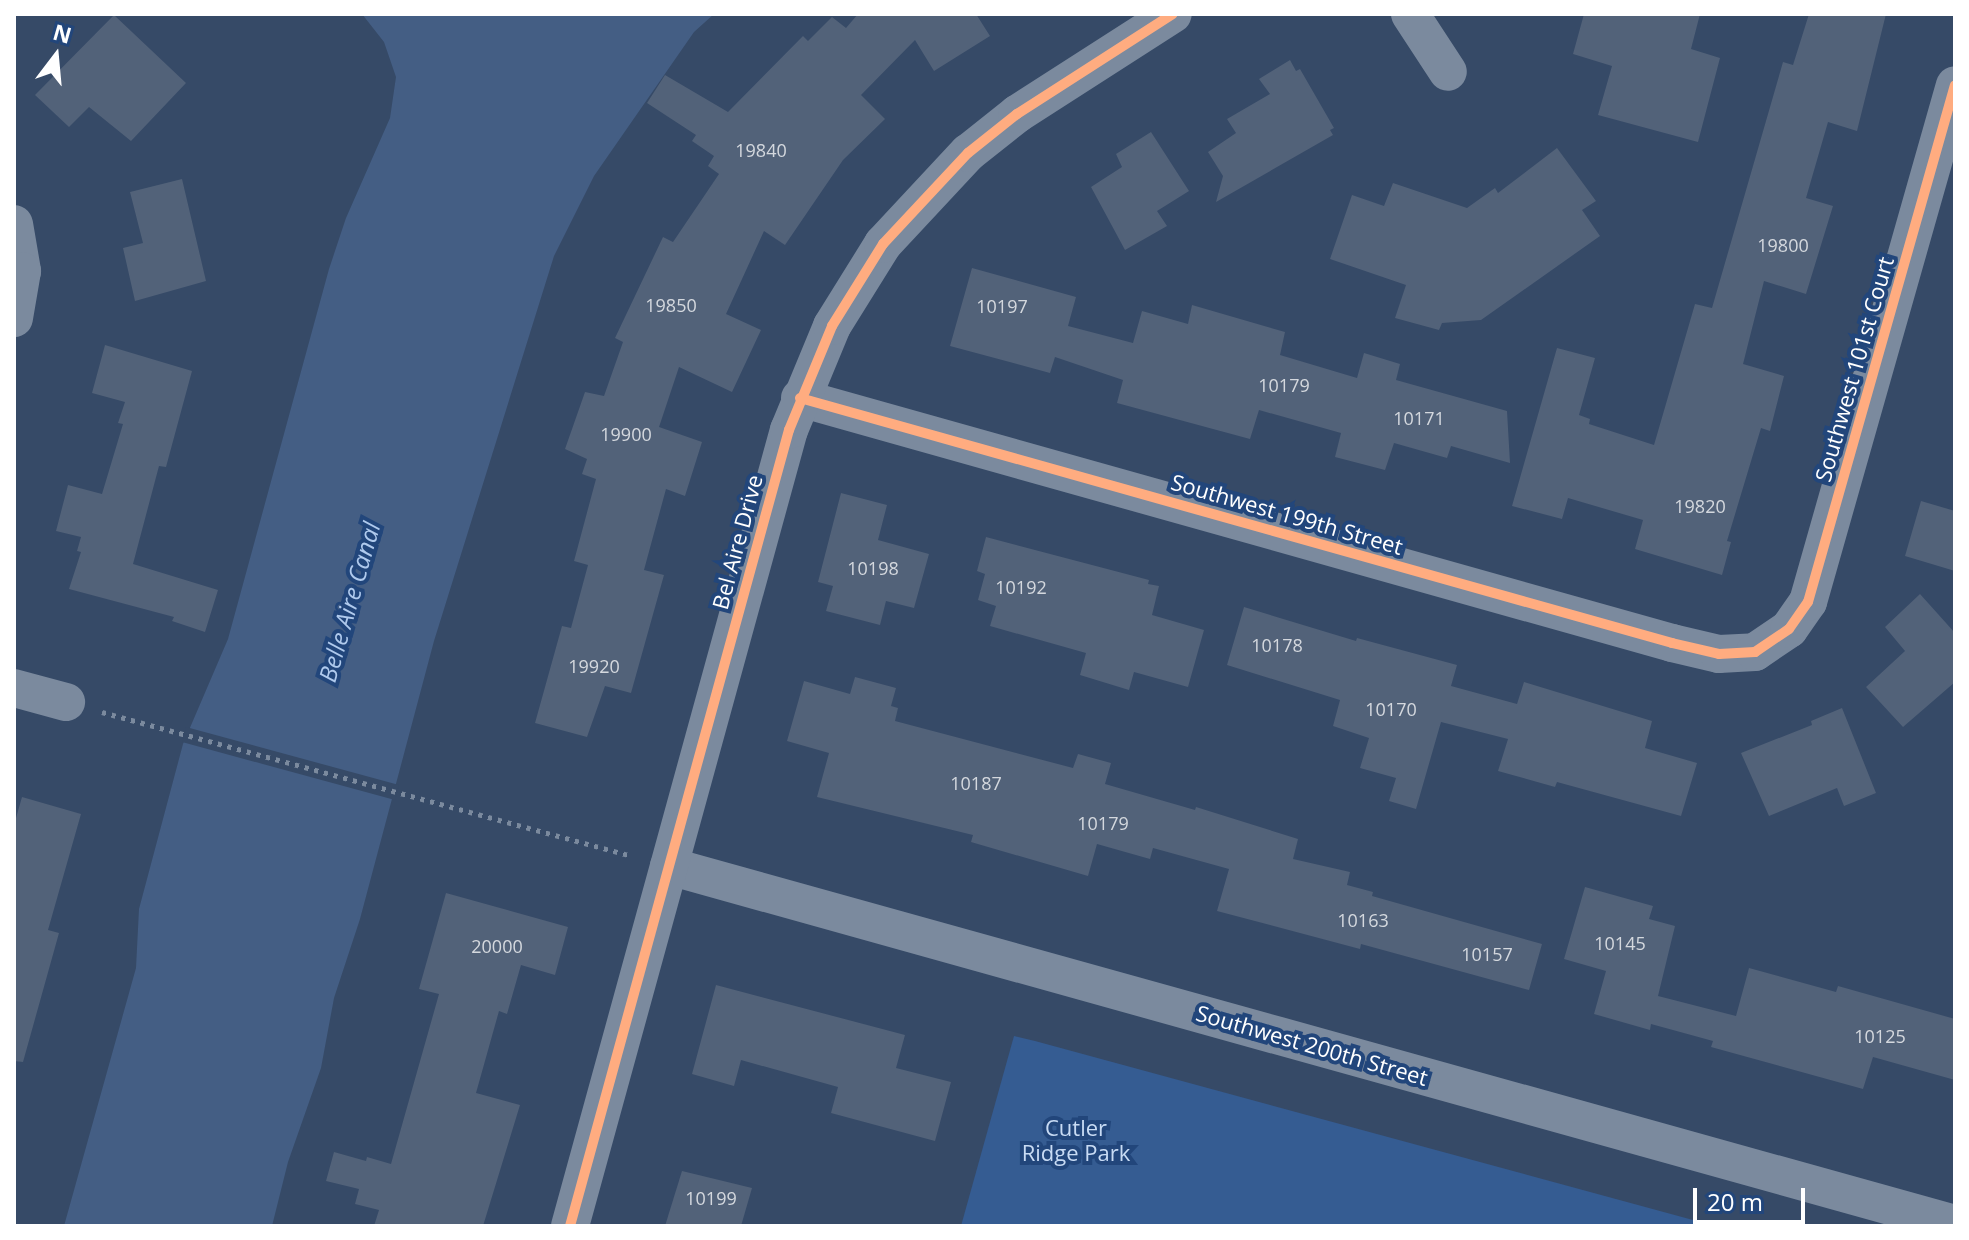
<!DOCTYPE html>
<style>
body{margin:0}
#map{position:relative;width:1969px;height:1240px;overflow:hidden;background:#364a67;font-family:"Open Sans",sans-serif}
div>[style]{position:absolute}
.green>*{inset:0;background:#355c92}
.water>*{inset:0;background:#445e84}
.pier>*{inset:0;background:#364a67}
.building>*{inset:0;background:#526279}
.path>*{height:5px;margin-top:-2.5px;transform-origin:0;background:repeating-linear-gradient(90deg,#7b8a9e 0 4px,transparent 0 10px)}
.minor>*{height:38px;margin:-19px;padding:0 19px;transform-origin:19px;border-radius:19px;background:#7b8a9e}
.cycleway>*{height:10px;margin:-5px;padding:0 5px;transform-origin:5px;border-radius:5px;background:#ffac80}
span{translate:-50% -50%;white-space:nowrap;text-align:center;line-height:1.15;-webkit-text-stroke:8px #22467b;paint-order:stroke}
.number-label{font-size:18px;color:#d4d8de}
.number-label span{-webkit-text-stroke-width:0}
.street-label{font-size:22px;color:#fff}
.park-label{font-size:22px;color:#c8dbf4}
.water-label{font-size:24px;color:#b0caed;font-style:italic}
.frame{position:absolute;inset:0;border:16px solid #fff;pointer-events:none}
.north{position:absolute;left:16px;top:16px;width:80px;height:80px;-webkit-text-stroke:6px #22467b;paint-order:stroke;rotate:16deg;font-size:22px;font-weight:700;line-height:32px;text-align:center;color:#fff}
.north::after{content:'';display:block;margin:auto;width:28px;height:36px;background:#fff;clip-path:polygon(50% 0,100% 100%,50% 72%,0 100%)}
.scale{position:absolute;left:1693px;top:1188px;width:112px;height:36px;box-sizing:border-box;border:4px solid #fff;border-top:0;padding-left:10px;font-size:24px;line-height:28px;white-space:nowrap;color:#fff;-webkit-text-stroke:6px #22467b;paint-order:stroke}
</style>
<div id="map">
<div class="green">
<i style="clip-path:polygon(1014px 1036px,1035px 1041px,1715px 1226px,961px 1226px)"></i>
</div>
<div class="water">
<i style="clip-path:polygon(362px 14px,714px 14px,694px 32px,594px 176px,554px 256px,434px 641px,360px 919px,334px 998px,321px 1068px,288px 1162px,272px 1226px,64px 1226px,136px 968px,139px 909px,183px 744px,228px 639px,329px 269px,346px 218px,390px 118px,396px 77px,384px 42px)"></i>
</div>
<div class="pier">
<i style="clip-path:polygon(186px 727px,399px 785px,395px 800px,182px 742px)"></i>
</div>
<div class="building">
<i style="clip-path:polygon(858px 14px,976px 14px,990px 36px,934px 71px,915px 40px,861px 95px,885px 119px,843px 160px,785px 245px,764px 231px,726px 314px,761px 330px,732px 392px,679px 367px,659px 427px,702px 442px,685px 496px,666px 489px,644px 570px,664px 575px,631px 693px,605px 686px,587px 737px,535px 723px,562px 626px,571px 628px,588px 565px,574px 561px,596px 479px,582px 474px,587px 459px,565px 449px,585px 392px,604px 396px,623px 342px,615px 338px,663px 237px,673px 242px,719px 174px,708px 166px,714px 156px,692px 141px,696px 135px,647px 103px,665px 75px,728px 112px,803px 36px,808px 41px,832px 17px,846px 28px)"></i>
<i style="clip-path:polygon(1584px 14px,1700px 14px,1691px 49px,1720px 58px,1698px 142px,1598px 115px,1612px 66px,1573px 54px)"></i>
<i style="clip-path:polygon(1809px 14px,1886px 14px,1857px 131px,1828px 122px,1806px 198px,1833px 206px,1806px 294px,1764px 281px,1743px 364px,1784px 376px,1770px 431px,1761px 428px,1727px 541px,1731px 542px,1722px 575px,1635px 549px,1643px 520px,1568px 498px,1562px 519px,1512px 506px,1557px 348px,1595px 358px,1579px 415px,1590px 419px,1589px 424px,1654px 445px,1695px 304px,1712px 308px,1783px 62px,1793px 65px)"></i>
<i style="clip-path:polygon(114px 15px,186px 83px,131px 141px,89px 107px,69px 127px,35px 95px)"></i>
<i style="clip-path:polygon(1290px 60px,1296px 71px,1300px 69px,1334px 128px,1330px 130px,1333px 135px,1216px 202px,1223px 176px,1208px 152px,1236px 133px,1227px 119px,1270px 94px,1259px 79px)"></i>
<i style="clip-path:polygon(1151px 132px,1189px 191px,1157px 211px,1167px 226px,1125px 250px,1091px 187px,1122px 167px,1116px 154px)"></i>
<i style="clip-path:polygon(1557px 148px,1596px 201px,1582px 210px,1600px 236px,1481px 320px,1442px 323px,1439px 330px,1395px 318px,1406px 285px,1330px 259px,1352px 195px,1384px 206px,1393px 183px,1467px 208px,1495px 188px,1498px 193px)"></i>
<i style="clip-path:polygon(182px 179px,206px 281px,135px 301px,123px 248px,143px 243px,130px 192px)"></i>
<i style="clip-path:polygon(972px 268px,1076px 297px,1068px 326px,1133px 343px,1142px 311px,1188px 324px,1192px 305px,1285px 332px,1280px 355px,1357px 378px,1364px 353px,1400px 364px,1396px 380px,1507px 411px,1510px 463px,1451px 446px,1447px 458px,1394px 443px,1385px 470px,1335px 457px,1341px 433px,1259px 410px,1250px 439px,1117px 403px,1123px 380px,1055px 357px,1050px 373px,950px 346px)"></i>
<i style="clip-path:polygon(105px 345px,192px 371px,166px 467px,159px 466px,133px 564px,218px 590px,205px 632px,172px 621px,174px 617px,69px 589px,81px 552px,77px 551px,81px 537px,56px 531px,68px 485px,102px 494px,123px 424px,118px 423px,125px 402px,92px 393px)"></i>
<i style="clip-path:polygon(841px 493px,887px 505px,878px 540px,929px 554px,914px 608px,886px 601px,880px 625px,826px 611px,833px 586px,818px 582px)"></i>
<i style="clip-path:polygon(1921px 501px,1955px 511px,1955px 571px,1905px 556px)"></i>
<i style="clip-path:polygon(986px 537px,1149px 580px,1148px 584px,1159px 586px,1152px 615px,1204px 630px,1188px 687px,1134px 672px,1129px 690px,1080px 675px,1086px 653px,990px 626px,996px 606px,978px 600px,985px 574px,977px 571px)"></i>
<i style="clip-path:polygon(1920px 594px,1955px 633px,1955px 682px,1903px 727px,1866px 687px,1905px 651px,1885px 627px)"></i>
<i style="clip-path:polygon(1244px 607px,1356px 641px,1357px 638px,1457px 665px,1451px 686px,1517px 704px,1524px 682px,1652px 721px,1645px 748px,1697px 763px,1681px 816px,1557px 782px,1555px 787px,1498px 771px,1508px 739px,1441px 722px,1416px 809px,1389px 801px,1396px 778px,1360px 768px,1369px 738px,1333px 726px,1340px 700px,1227px 665px)"></i>
<i style="clip-path:polygon(855px 677px,896px 688px,891px 706px,898px 708px,895px 721px,1073px 768px,1078px 754px,1111px 763px,1105px 784px,1195px 810px,1196px 807px,1298px 839px,1293px 859px,1350px 872px,1347px 885px,1373px 892px,1372px 896px,1542px 944px,1529px 990px,1361px 944px,1360px 949px,1217px 911px,1229px 869px,1153px 848px,1150px 859px,1097px 844px,1088px 876px,971px 842px,973px 835px,817px 797px,829px 753px,787px 741px,804px 681px,850px 694px)"></i>
<i style="clip-path:polygon(1842px 708px,1876px 793px,1844px 806px,1837px 788px,1769px 816px,1741px 753px,1812px 725px,1811px 721px)"></i>
<i style="clip-path:polygon(22px 797px,81px 814px,48px 930px,59px 933px,23px 1062px,14px 1061px,14px 825px)"></i>
<i style="clip-path:polygon(1585px 887px,1653px 906px,1649px 919px,1675px 926px,1658px 996px,1736px 1016px,1749px 968px,1836px 992px,1838px 986px,1955px 1019px,1955px 1080px,1873px 1057px,1863px 1089px,1711px 1047px,1713px 1041px,1651px 1024px,1650px 1030px,1594px 1014px,1606px 971px,1564px 959px)"></i>
<i style="clip-path:polygon(446px 893px,568px 927px,555px 975px,521px 965px,507px 1014px,499px 1011px,476px 1093px,520px 1105px,483px 1226px,374px 1226px,379px 1210px,355px 1204px,359px 1189px,326px 1181px,334px 1152px,366px 1161px,367px 1157px,391px 1164px,439px 994px,419px 989px)"></i>
<i style="clip-path:polygon(716px 985px,905px 1035px,896px 1068px,951px 1082px,935px 1141px,831px 1113px,838px 1087px,741px 1060px,734px 1086px,692px 1074px)"></i>
<i style="clip-path:polygon(682px 1171px,752px 1188px,741px 1226px,665px 1226px)"></i>
</div>
<div class="path">
<i style="left:102px;top:712px;width:549px;rotate:15.2deg"></i>
</div>
<div class="minor">
<i style="left:1410px;top:14px;width:69px;rotate:56.8deg"></i>
<i style="left:14px;top:224px;width:48px;rotate:80.3deg"></i>
<i style="left:22px;top:271px;width:48px;rotate:99.7deg"></i>
<i style="left:800px;top:398px;width:906px;rotate:15.69deg"></i>
<i style="left:1672px;top:643px;width:48px;rotate:13.2deg"></i>
<i style="left:1719px;top:654px;width:36px;rotate:-3deg"></i>
<i style="left:1755px;top:652px;width:41px;rotate:-34.1deg"></i>
<i style="left:1789px;top:629px;width:33px;rotate:-55deg"></i>
<i style="left:1808px;top:602px;width:537px;rotate:-74.13deg"></i>
<i style="left:14px;top:688px;width:54px;rotate:15.1deg"></i>
<i style="left:669px;top:866px;width:1335px;rotate:15.56deg"></i>
<i style="left:570px;top:1226px;width:826px;rotate:-74.62deg"></i>
<i style="left:789px;top:430px;width:113px;rotate:-67.5deg"></i>
<i style="left:832px;top:326px;width:97px;rotate:-58.1deg"></i>
<i style="left:883px;top:244px;width:125px;rotate:-47deg"></i>
<i style="left:968px;top:153px;width:63px;rotate:-38.5deg"></i>
<i style="left:1017px;top:114px;width:185px;rotate:-32.7deg"></i>
</div>
<div class="cycleway">
<i style="left:800px;top:398px;width:906px;rotate:15.69deg"></i>
<i style="left:1672px;top:643px;width:48px;rotate:13.2deg"></i>
<i style="left:1719px;top:654px;width:36px;rotate:-3deg"></i>
<i style="left:1755px;top:652px;width:41px;rotate:-34.1deg"></i>
<i style="left:1789px;top:629px;width:33px;rotate:-55deg"></i>
<i style="left:1808px;top:602px;width:537px;rotate:-74.13deg"></i>
<i style="left:570px;top:1226px;width:826px;rotate:-74.62deg"></i>
<i style="left:789px;top:430px;width:113px;rotate:-67.5deg"></i>
<i style="left:832px;top:326px;width:97px;rotate:-58.1deg"></i>
<i style="left:883px;top:244px;width:125px;rotate:-47deg"></i>
<i style="left:968px;top:153px;width:63px;rotate:-38.5deg"></i>
<i style="left:1017px;top:114px;width:185px;rotate:-32.7deg"></i>
</div>
<div class="number-label">
<span style="left:761px;top:150px">19840</span>
<span style="left:1783px;top:245px">19800</span>
<span style="left:671px;top:305px">19850</span>
<span style="left:1002px;top:306px">10197</span>
<span style="left:1284px;top:385px">10179</span>
<span style="left:1419px;top:418px">10171</span>
<span style="left:626px;top:434px">19900</span>
<span style="left:1700px;top:506px">19820</span>
<span style="left:873px;top:568px">10198</span>
<span style="left:1021px;top:587px">10192</span>
<span style="left:1277px;top:645px">10178</span>
<span style="left:594px;top:666px">19920</span>
<span style="left:1391px;top:709px">10170</span>
<span style="left:976px;top:783px">10187</span>
<span style="left:1103px;top:823px">10179</span>
<span style="left:1363px;top:920px">10163</span>
<span style="left:1620px;top:943px">10145</span>
<span style="left:497px;top:946px">20000</span>
<span style="left:1487px;top:954px">10157</span>
<span style="left:1880px;top:1036px">10125</span>
<span style="left:711px;top:1198px">10199</span>
</div>
<div class="street-label">
<span style="left:1854px;top:369px;rotate:-74deg">Southwest 101st Court</span>
<span style="left:1287px;top:514px;rotate:16deg">Southwest 199th Street</span>
<span style="left:737px;top:542px;rotate:-75deg">Bel Aire Drive</span>
<span style="left:1312px;top:1045px;rotate:16deg">Southwest 200th Street</span>
</div>
<div class="park-label">
<span style="left:1076px;top:1140px">Cutler<br>Ridge Park</span>
</div>
<div class="water-label">
<span style="left:349px;top:602px;rotate:-74deg">Belle Aire Canal</span>
</div>
<div class="frame"></div>
<div class="north">N</div>
<div class="scale">20 m</div>
</div>
